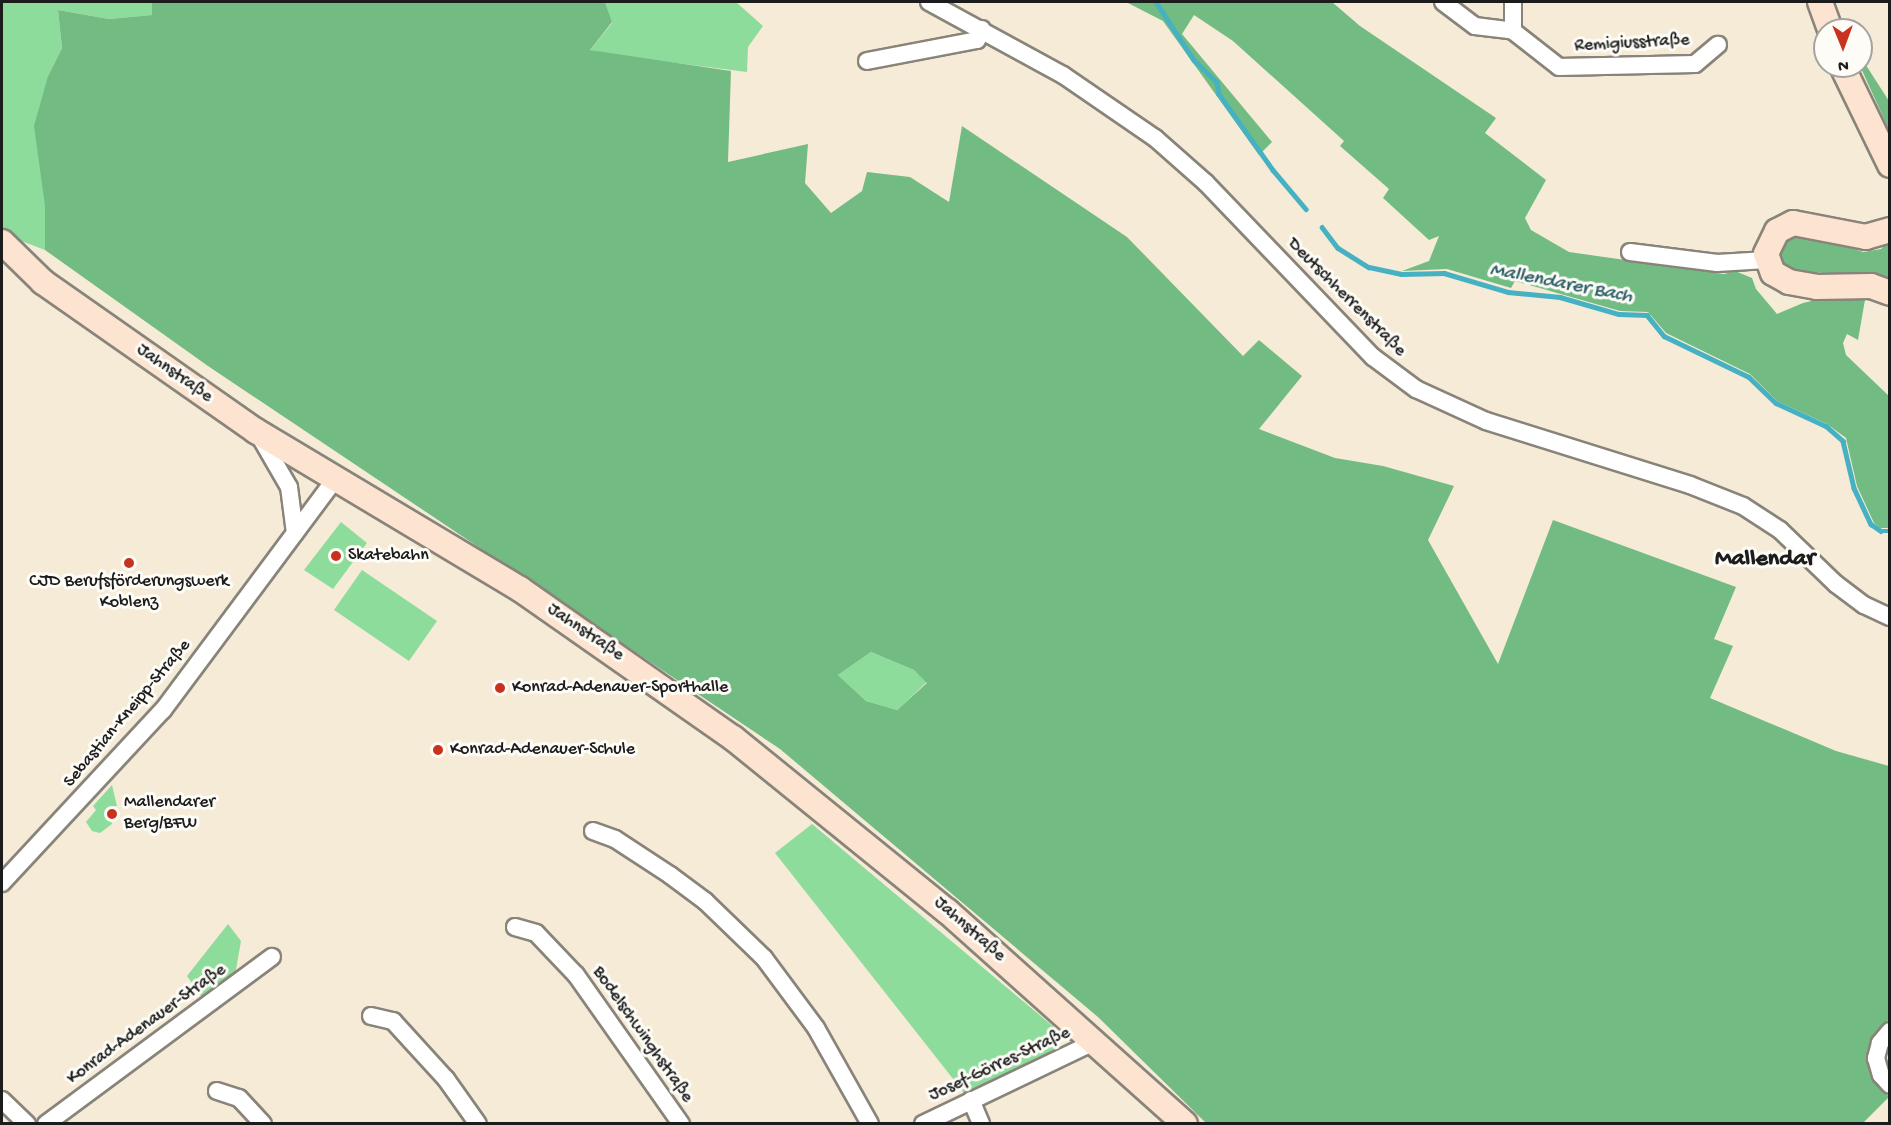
<!DOCTYPE html>
<meta charset="utf-8">
<style>
body{margin:0}
#map{position:relative;width:1891px;height:1125px;overflow:hidden;background:#f6ebd7;font-family:"Gochi Hand",sans-serif}
div>[style]{position:absolute}
.green>*{inset:0;background:#8ddc9b}
.forest>*{inset:0;background:#72bc83}
.stream>*{height:4.5px;margin:-2.25px;padding:0 2.25px;transform-origin:2.25px;border-radius:2.25px;background:#45b1c2}
.roads{filter:drop-shadow(2px 0 #89847a) drop-shadow(-2px 0 #89847a) drop-shadow(0 2px #89847a) drop-shadow(0 -2px #89847a)}
.street>*{height:16px;margin:-8px;padding:0 8px;transform-origin:8px;border-radius:8px;background:#fff}
.secondary>*{height:24px;margin:-12px;padding:0 12px;transform-origin:12px;border-radius:12px;background:#fde4d1}
.dots>*{width:16px;height:16px;translate:-50% -50%;box-sizing:border-box;border:3px solid #fdfcf7;border-radius:50%}
span{translate:-50% -50%;white-space:nowrap;text-align:center;line-height:1.15;-webkit-text-stroke:6px #fdfcf7;paint-order:stroke}
.street-label{font-size:18px;color:#1c1c1c}
.poi-label{font-size:18px;color:#1c1c1c}
.left{translate:0 -50%;text-align:left}
.water-label{font-size:20px;color:#2e5f67;font-style:italic}
.district-label{font-size:24px;color:#1c1c1c;font-weight:700}
.frame{position:absolute;inset:0;border:3px solid #1c1c1c;pointer-events:none}
.north{position:absolute;left:1813px;top:18px;width:60px;height:60px;box-sizing:border-box;background:#fdfcf7;border:2px solid #a3a29f;border-radius:50%;rotate:179deg;font-size:16px;font-weight:700;line-height:24px;text-align:center;color:#1c1c1c}
.north::after{content:'';display:block;margin:auto;width:21px;height:27px;background:#c8321e;clip-path:polygon(50% 0,100% 100%,50% 72%,0 100%)}
</style>
<div id="map">
<div class="green">
<i style="clip-path:polygon(2px 2px,152px 2px,153px 15px,109px 19px,58px 10px,62px 48px,48px 76px,45px 250px,8px 236px,2px 227px)"></i>
<i style="clip-path:polygon(605px 2px,736px 2px,763px 26px,748px 47px,747px 72px,621px 56px,590px 50px,612px 23px)"></i>
<i style="clip-path:polygon(341px 522px,367px 543px,333px 589px,304px 570px)"></i>
<i style="clip-path:polygon(362px 570px,437px 621px,409px 661px,334px 610px)"></i>
<i style="clip-path:polygon(871px 652px,914px 670px,927px 682px,897px 710px,866px 701px,838px 675px)"></i>
<i style="clip-path:polygon(112px 785px,117px 806px,108px 809px,112px 824px,100px 833px,92px 831px,86px 822px,96px 810px,93px 806px)"></i>
<i style="clip-path:polygon(812px 824px,1055px 1028px,1060px 1040px,1053px 1051px,965px 1094px,775px 853px)"></i>
<i style="clip-path:polygon(228px 924px,241px 941px,235px 975px,204px 1000px,187px 976px)"></i>
</div>
<div class="forest">
<i style="clip-path:polygon(evenodd,152px 2px,605px 2px,612px 22px,590px 50px,731px 71px,728px 162px,808px 144px,805px 183px,831px 213px,862px 191px,867px 172px,910px 177px,949px 202px,962px 126px,1127px 237px,1243px 356px,1259px 340px,1302px 376px,1259px 429px,1335px 458px,1383px 466px,1454px 486px,1428px 540px,1498px 664px,1553px 520px,1736px 587px,1714px 639px,1733px 646px,1710px 698px,1836px 751px,1889px 766px,1889px 1019px,1874px 1036px,1867px 1057px,1873px 1078px,1889px 1097px,1862px 1124px,1206px 1123px,1098px 1017px,780px 749px,208px 366px,45px 250px,45px 206px,34px 126px,48px 76px,62px 48px,58px 10px,109px 19px,152px 15px,152px 2px,871px 652px,914px 670px,927px 683px,897px 710px,866px 701px,838px 675px,871px 652px)"></i>
<i style="clip-path:polygon(1126px 2px,1332px 2px,1360px 26px,1496px 118px,1485px 133px,1546px 180px,1525px 218px,1531px 230px,1569px 252px,1724px 274px,1735px 271px,1752px 278px,1756px 289px,1777px 314px,1803px 303px,1849px 292px,1866px 294px,1858px 340px,1847px 334px,1843px 343px,1846px 355px,1889px 396px,1889px 528px,1880px 528px,1874px 523px,1857px 486px,1846px 438px,1827px 424px,1777px 401px,1750px 374px,1666px 333px,1648px 312px,1620px 311px,1515px 281px,1511px 288px,1447px 269px,1402px 271px,1429px 261px,1439px 236px,1429px 240px,1383px 198px,1389px 189px,1340px 146px,1344px 141px,1233px 41px,1194px 15px,1182px 34px,1272px 142px,1259px 155px,1163px 21px)"></i>
<i style="clip-path:polygon(1862px 59px,1889px 101px,1889px 130px,1860px 66px)"></i>
<i style="clip-path:polygon(1811px 234px,1863px 252px,1881px 249px,1889px 241px,1889px 283px,1867px 277px,1789px 270px,1779px 257px,1780px 245px,1791px 235px)"></i>
</div>
<div class="stream">
<i style="left:1156px;top:2px;width:69px;rotate:56.8deg"></i>
<i style="left:1194px;top:60px;width:32px;rotate:44deg"></i>
<i style="left:1217px;top:82px;width:12px;rotate:81deg"></i>
<i style="left:1219px;top:94px;width:93px;rotate:54.6deg"></i>
<i style="left:1273px;top:170px;width:51px;rotate:49.8deg"></i>
<i style="left:1322px;top:227px;width:26px;rotate:53deg"></i>
<i style="left:1338px;top:248px;width:36px;rotate:32deg"></i>
<i style="left:1369px;top:267px;width:33px;rotate:12deg"></i>
<i style="left:1401px;top:274px;width:43px;rotate:-1.3deg"></i>
<i style="left:1444px;top:273px;width:67px;rotate:16.5deg"></i>
<i style="left:1508px;top:292px;width:52px;rotate:5.5deg"></i>
<i style="left:1560px;top:297px;width:61px;rotate:16.1deg"></i>
<i style="left:1619px;top:314px;width:28px;rotate:2deg"></i>
<i style="left:1647px;top:315px;width:27px;rotate:51deg"></i>
<i style="left:1664px;top:336px;width:94px;rotate:25.8deg"></i>
<i style="left:1749px;top:377px;width:37px;rotate:44deg"></i>
<i style="left:1776px;top:403px;width:55px;rotate:24.7deg"></i>
<i style="left:1826px;top:426px;width:23px;rotate:41deg"></i>
<i style="left:1843px;top:441px;width:48px;rotate:76.8deg"></i>
<i style="left:1854px;top:488px;width:40px;rotate:65deg"></i>
<i style="left:1871px;top:524px;width:12px;rotate:35deg"></i>
<i style="left:1881px;top:531px;width:9px"></i>
</div>
<div class="roads">
<div class="street">
<i style="left:929px;top:2px;width:153px;rotate:28.6deg"></i>
<i style="left:1063px;top:75px;width:112px;rotate:34.4deg"></i>
<i style="left:1155px;top:138px;width:68px;rotate:41.4deg"></i>
<i style="left:1206px;top:183px;width:241px;rotate:46.2deg"></i>
<i style="left:1373px;top:357px;width:54px;rotate:36.7deg"></i>
<i style="left:1416px;top:389px;width:77px;rotate:24.6deg"></i>
<i style="left:1486px;top:421px;width:214px;rotate:17.4deg"></i>
<i style="left:1690px;top:485px;width:57px;rotate:21.6deg"></i>
<i style="left:1743px;top:506px;width:44px;rotate:33deg"></i>
<i style="left:1780px;top:530px;width:78px;rotate:44deg"></i>
<i style="left:1836px;top:584px;width:35px;rotate:37deg"></i>
<i style="left:1864px;top:605px;width:29px;rotate:25deg"></i>
<i style="left:1443px;top:2px;width:40px;rotate:37deg"></i>
<i style="left:1475px;top:26px;width:38px;rotate:7deg"></i>
<i style="left:1513px;top:2px;width:29px;rotate:90deg"></i>
<i style="left:1513px;top:31px;width:58px;rotate:38deg"></i>
<i style="left:1559px;top:67px;width:136px;rotate:-1.3deg"></i>
<i style="left:1695px;top:64px;width:30px;rotate:-40deg"></i>
<i style="left:867px;top:61px;width:112px;rotate:-10.8deg"></i>
<i style="left:977px;top:40px;width:12px;rotate:-66deg"></i>
<i style="left:1630px;top:252px;width:88px;rotate:7.2deg"></i>
<i style="left:1717px;top:263px;width:50px;rotate:-3.4deg"></i>
<i style="left:260px;top:437px;width:58px;rotate:59.9deg"></i>
<i style="left:289px;top:487px;width:46px;rotate:82.6deg"></i>
<i style="left:593px;top:831px;width:23px;rotate:20deg"></i>
<i style="left:615px;top:839px;width:66px;rotate:33.2deg"></i>
<i style="left:670px;top:875px;width:44px;rotate:36.6deg"></i>
<i style="left:705px;top:901px;width:82px;rotate:44deg"></i>
<i style="left:764px;top:958px;width:87px;rotate:53.4deg"></i>
<i style="left:816px;top:1028px;width:110px;rotate:60.6deg"></i>
<i style="left:2px;top:883px;width:236px;rotate:-47.1deg"></i>
<i style="left:163px;top:710px;width:289px;rotate:-53.3deg"></i>
<i style="left:515px;top:927px;width:22px;rotate:16deg"></i>
<i style="left:536px;top:933px;width:58px;rotate:46.4deg"></i>
<i style="left:576px;top:975px;width:182px;rotate:54.8deg"></i>
<i style="left:371px;top:1016px;width:23px;rotate:13deg"></i>
<i style="left:393px;top:1021px;width:79px;rotate:47.6deg"></i>
<i style="left:446px;top:1079px;width:55px;rotate:54.6deg"></i>
<i style="left:1890px;top:1031px;width:16px;rotate:130deg"></i>
<i style="left:1880px;top:1043px;width:16px;rotate:105deg"></i>
<i style="left:1876px;top:1058px;width:18px;rotate:74deg"></i>
<i style="left:1881px;top:1075px;width:13px;rotate:48deg"></i>
<i style="left:217px;top:1091px;width:23px;rotate:18deg"></i>
<i style="left:239px;top:1098px;width:35px;rotate:47deg"></i>
<i style="left:2px;top:1100px;width:35px;rotate:44deg"></i>
<i style="left:971px;top:1100px;width:26px;rotate:67deg"></i>
<i style="left:46px;top:1124px;width:281px;rotate:-36.5deg"></i>
<i style="left:923px;top:1124px;width:190px;rotate:-25.6deg"></i>
</div>
<div class="secondary">
<i style="left:1820px;top:2px;width:30px;rotate:70deg"></i>
<i style="left:1842px;top:66px;width:110px;rotate:64.1deg"></i>
<i style="left:1890px;top:230px;width:25px;rotate:164deg"></i>
<i style="left:1866px;top:237px;width:74px;rotate:-169.1deg"></i>
<i style="left:1793px;top:223px;width:18px;rotate:153deg"></i>
<i style="left:1777px;top:231px;width:25px;rotate:116deg"></i>
<i style="left:1766px;top:254px;width:20px;rotate:70deg"></i>
<i style="left:1773px;top:273px;width:18px;rotate:29deg"></i>
<i style="left:1789px;top:282px;width:28px;rotate:10deg"></i>
<i style="left:1817px;top:287px;width:54px;rotate:-1.1deg"></i>
<i style="left:1871px;top:286px;width:20px;rotate:20deg"></i>
<i style="left:2px;top:242px;width:57px;rotate:44.3deg"></i>
<i style="left:43px;top:282px;width:260px;rotate:35deg"></i>
<i style="left:256px;top:431px;width:308px;rotate:30.9deg"></i>
<i style="left:520px;top:589px;width:260px;rotate:35deg"></i>
<i style="left:733px;top:738px;width:275px;rotate:39deg"></i>
<i style="left:947px;top:911px;width:319px;rotate:41.8deg"></i>
</div>
</div>
<div class="dots">
<i style="left:336px;top:556px;background:#c8321e"></i>
<i style="left:129px;top:563px;background:#c8321e"></i>
<i style="left:500px;top:688px;background:#c8321e"></i>
<i style="left:438px;top:750px;background:#c8321e"></i>
<i style="left:112px;top:814px;background:#c8321e"></i>
</div>
<div class="street-label">
<span style="left:1632px;top:44px;rotate:-3deg">Remigiusstraße</span>
<span style="left:1346px;top:298px;rotate:45deg">Deutschherrenstraße</span>
<span style="left:174px;top:374px;rotate:35deg">Jahnstraße</span>
<span style="left:585px;top:633px;rotate:34deg">Jahnstraße</span>
<span style="left:128px;top:714px;rotate:-50deg">Sebastian-Kneipp-Straße</span>
<span style="left:969px;top:930px;rotate:41deg">Jahnstraße</span>
<span style="left:147px;top:1025px;rotate:-36deg">Konrad-Adenauer-Straße</span>
<span style="left:642px;top:1035px;rotate:55deg">Bodelschwinghstraße</span>
<span style="left:1000px;top:1065px;rotate:-25deg">Josef-Görres-Straße</span>
</div>
<div class="poi-label">
<span class="left" style="left:348px;top:556px">Skatebahn</span>
<span style="left:129px;top:593px">CJD Berufsförderungswerk<br>Koblenz</span>
<span class="left" style="left:512px;top:688px">Konrad-Adenauer-Sporthalle</span>
<span class="left" style="left:450px;top:750px">Konrad-Adenauer-Schule</span>
<span class="left" style="left:124px;top:814px">Mallendarer<br>Berg/BFW</span>
</div>
<div class="water-label">
<span style="left:1561px;top:284px;rotate:11deg">Mallendarer Bach</span>
</div>
<div class="district-label">
<span style="left:1765px;top:560px">Mallendar</span>
</div>
<div class="frame"></div>
<div class="north">N</div>
</div>
